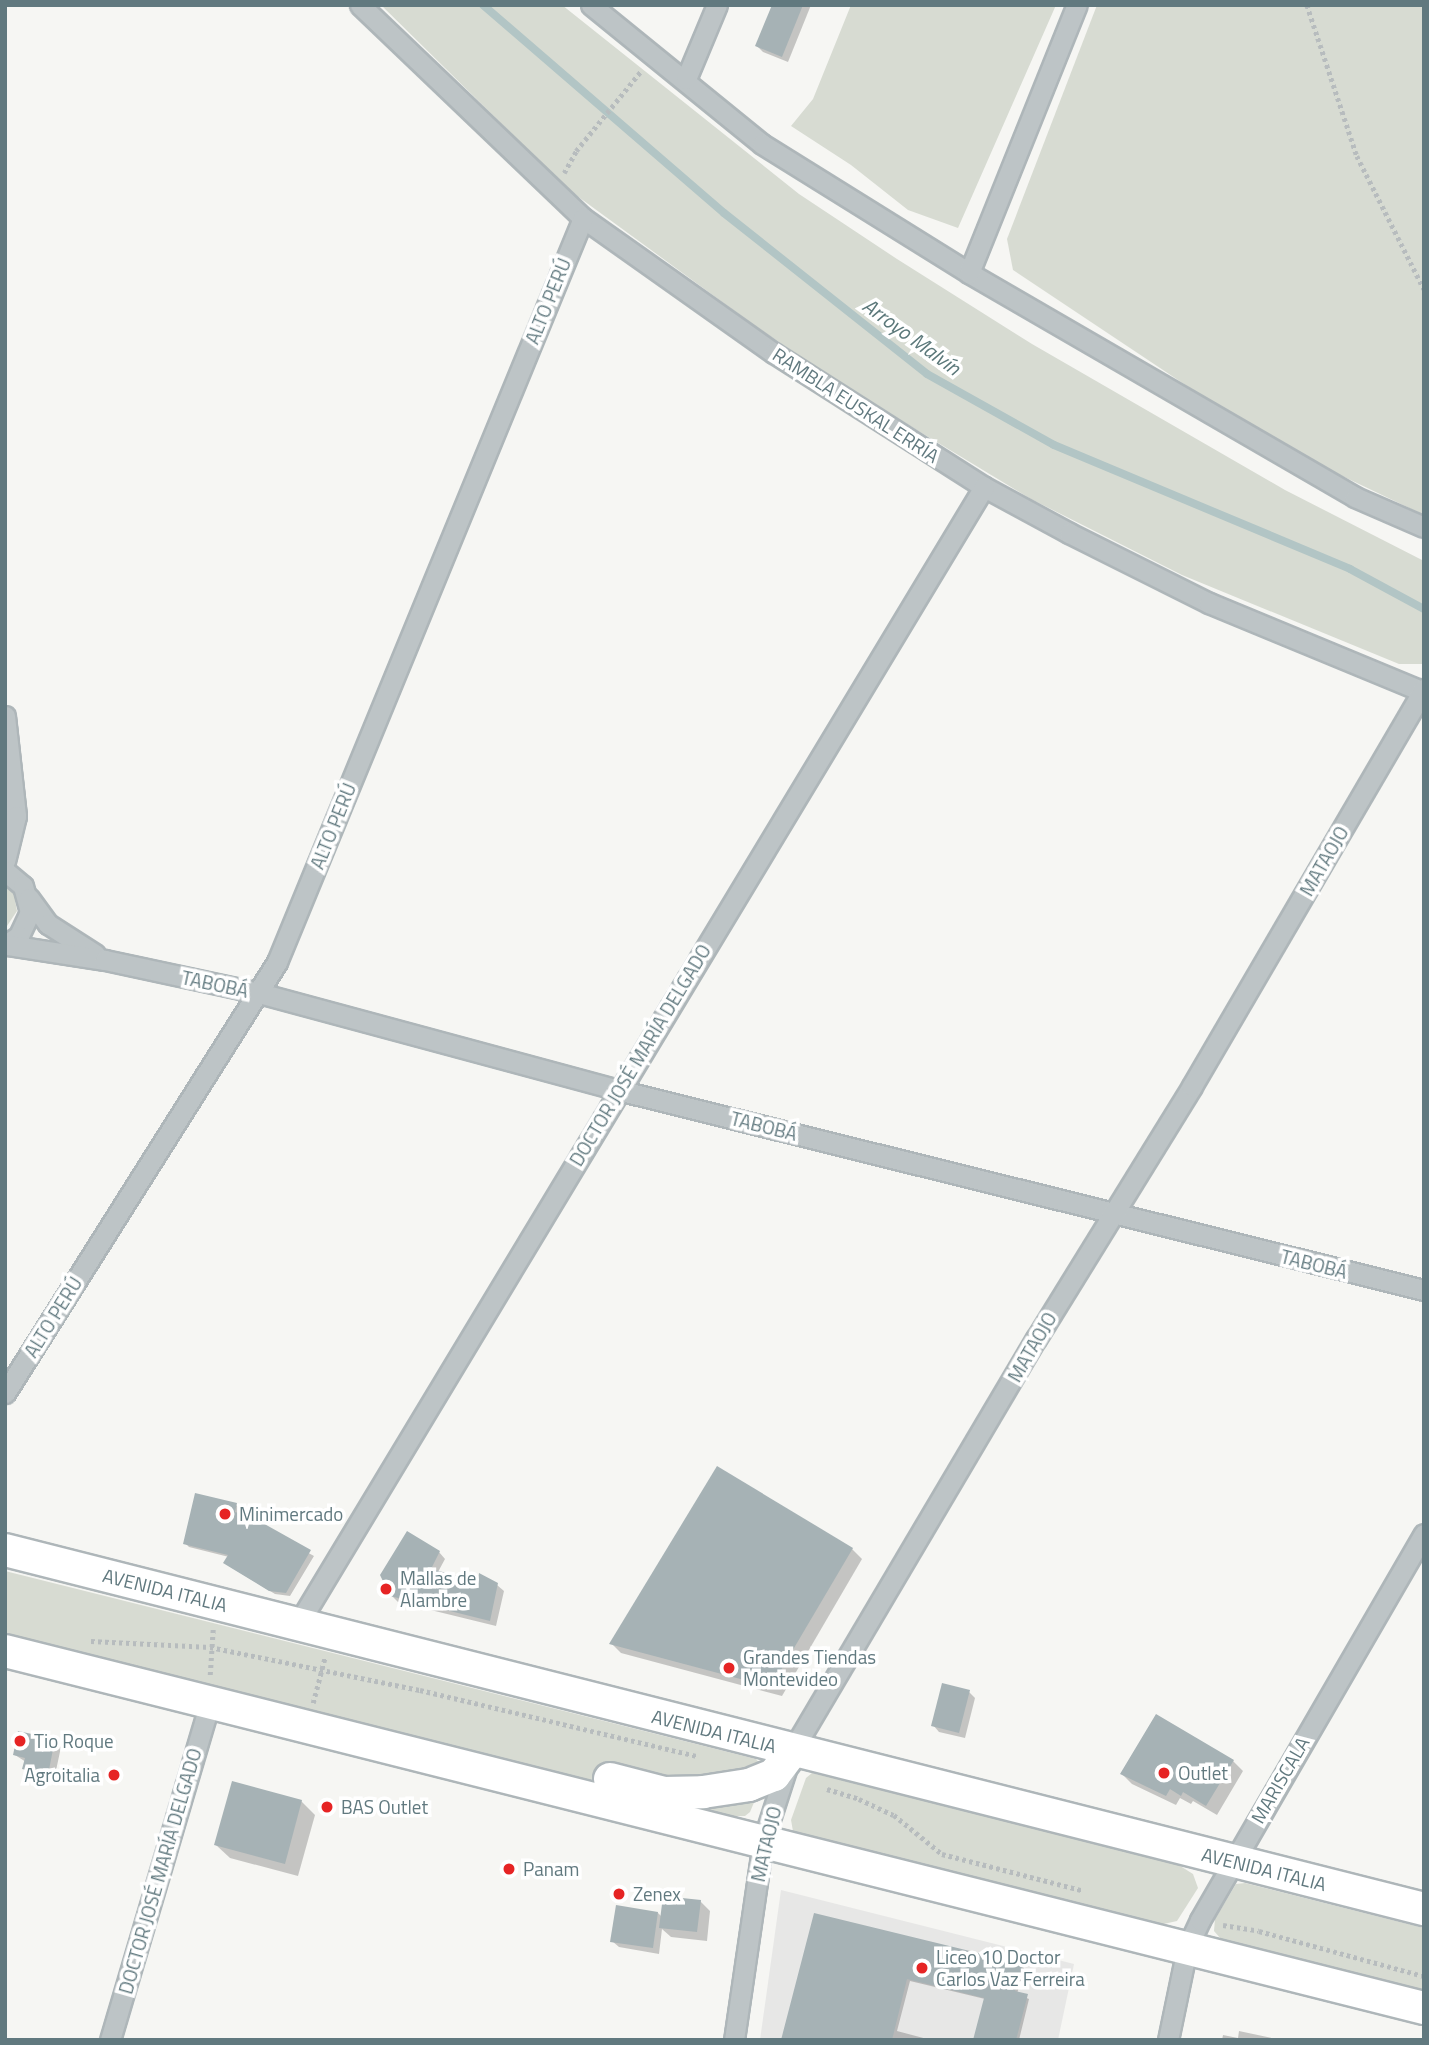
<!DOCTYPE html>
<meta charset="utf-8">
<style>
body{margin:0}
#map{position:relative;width:1429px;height:2045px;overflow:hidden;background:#f6f6f3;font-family:"Titillium Web",sans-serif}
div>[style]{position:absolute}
.built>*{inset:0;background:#e7e7e6}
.green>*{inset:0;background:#d7dbd2}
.shadow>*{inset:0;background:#0003}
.stream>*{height:8px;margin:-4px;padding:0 4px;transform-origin:4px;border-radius:4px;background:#b2c5c5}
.building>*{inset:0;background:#a6b2b5}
.path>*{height:4.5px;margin-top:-2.25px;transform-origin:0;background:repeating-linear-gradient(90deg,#b7bcbe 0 3.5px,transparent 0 7px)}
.roads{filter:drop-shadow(2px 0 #aeb6b9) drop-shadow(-2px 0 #aeb6b9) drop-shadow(0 2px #aeb6b9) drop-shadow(0 -2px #aeb6b9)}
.street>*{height:19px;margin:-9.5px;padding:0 9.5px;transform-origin:9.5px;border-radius:9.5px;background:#bdc4c6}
.primary>*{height:32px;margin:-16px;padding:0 16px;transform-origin:16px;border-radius:16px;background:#fff}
.dots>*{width:19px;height:19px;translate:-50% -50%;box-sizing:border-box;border:4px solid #fff;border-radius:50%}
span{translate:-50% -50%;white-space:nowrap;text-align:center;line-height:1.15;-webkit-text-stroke:7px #fff;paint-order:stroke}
.street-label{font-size:19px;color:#61797f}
.poi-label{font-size:19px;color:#61797f}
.left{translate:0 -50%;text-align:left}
.right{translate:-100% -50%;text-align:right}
.water-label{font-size:21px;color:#5b787a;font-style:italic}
.frame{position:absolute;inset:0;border:7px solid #61797f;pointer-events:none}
</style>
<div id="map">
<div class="built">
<i style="clip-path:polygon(781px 1890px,1074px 1964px,1058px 2040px,760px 2040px)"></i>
</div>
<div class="green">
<i style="clip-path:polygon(381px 5px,562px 5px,799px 194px,897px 259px,1032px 344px,1285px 490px,1424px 561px,1422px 664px,1399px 664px,1182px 575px,1031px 499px,841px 384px,751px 323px,569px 190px)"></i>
<i style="clip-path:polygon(851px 5px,1056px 5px,958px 228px,908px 210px,851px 165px,791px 126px,813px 99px)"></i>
<i style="clip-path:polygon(1097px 5px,1424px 5px,1424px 515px,1271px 442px,1013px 270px,1007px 239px)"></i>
<i style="clip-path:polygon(5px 882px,13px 889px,17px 911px,5px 929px)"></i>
<i style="clip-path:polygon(5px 1571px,756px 1759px,763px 1767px,758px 1793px,750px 1812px,745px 1816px,726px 1816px,522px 1769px,5px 1637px)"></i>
<i style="clip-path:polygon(812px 1773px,1177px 1864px,1193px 1874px,1198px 1888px,1177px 1921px,1159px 1925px,802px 1837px,793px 1831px,791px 1820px,806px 1778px)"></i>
<i style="clip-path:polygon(1245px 1883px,1424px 1928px,1424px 1992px,1221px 1939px,1214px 1931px,1215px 1919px,1236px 1884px)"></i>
</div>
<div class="shadow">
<i style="clip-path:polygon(773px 5px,811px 5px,788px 62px,763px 52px,757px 46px)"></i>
<i style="clip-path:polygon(236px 1505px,240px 1509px,239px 1515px,314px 1556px,290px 1596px,275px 1594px,229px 1566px,229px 1557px,189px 1547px,185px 1543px)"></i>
<i style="clip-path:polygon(852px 1549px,862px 1559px,782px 1696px,621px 1653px,611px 1643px)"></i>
<i style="clip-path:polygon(439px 1552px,445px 1559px,438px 1572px,497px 1585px,504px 1591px,496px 1626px,398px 1602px,391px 1595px)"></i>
<i style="clip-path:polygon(969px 1692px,975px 1698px,965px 1738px,939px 1732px,933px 1725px)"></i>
<i style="clip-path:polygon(55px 1741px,61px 1747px,54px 1780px,31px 1775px,24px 1769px,26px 1762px,15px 1755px)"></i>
<i style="clip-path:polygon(1233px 1761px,1243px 1771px,1217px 1815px,1193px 1801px,1191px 1804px,1180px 1798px,1176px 1805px,1132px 1784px,1122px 1774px)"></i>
<i style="clip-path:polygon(301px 1801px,315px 1815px,298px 1876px,230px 1858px,216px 1845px)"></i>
<i style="clip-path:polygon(700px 1901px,710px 1911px,707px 1941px,671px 1937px,662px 1929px,659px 1954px,619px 1947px,612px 1941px,658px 1913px,662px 1917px)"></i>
<i style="clip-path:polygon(815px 1915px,1022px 1966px,1024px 1968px,1017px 1994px,1029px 1999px,1019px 2040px,975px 2040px,985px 1999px,910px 1981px,897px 2031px,931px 2040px,783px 2040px)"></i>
<i style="clip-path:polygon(1239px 2031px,1281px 2040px,1222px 2040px,1223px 2035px,1238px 2038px)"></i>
</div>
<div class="stream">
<i style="left:483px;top:5px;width:318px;rotate:40.8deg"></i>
<i style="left:724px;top:213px;width:259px;rotate:38.4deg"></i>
<i style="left:927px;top:374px;width:145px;rotate:29.2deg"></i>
<i style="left:1054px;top:445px;width:321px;rotate:22.7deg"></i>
<i style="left:1350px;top:569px;width:84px;rotate:28.4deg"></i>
</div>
<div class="building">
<i style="clip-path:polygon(772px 5px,803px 5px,782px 57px,755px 46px)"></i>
<i style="clip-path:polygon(717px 1466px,853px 1548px,771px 1687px,609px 1644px)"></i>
<i style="clip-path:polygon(195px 1493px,237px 1503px,235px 1512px,252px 1517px,311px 1550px,286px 1593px,269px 1591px,223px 1563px,228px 1555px,183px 1544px)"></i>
<i style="clip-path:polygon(407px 1531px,440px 1551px,431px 1569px,478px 1581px,479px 1573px,498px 1583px,490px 1621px,390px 1596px,380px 1575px)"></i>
<i style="clip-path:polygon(942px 1683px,970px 1690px,959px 1733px,931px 1726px)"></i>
<i style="clip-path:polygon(1156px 1714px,1234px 1760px,1206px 1806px,1183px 1792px,1181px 1796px,1170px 1789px,1166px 1796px,1120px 1774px)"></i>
<i style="clip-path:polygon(18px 1731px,55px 1739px,48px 1775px,22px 1769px,25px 1758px,13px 1755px)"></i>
<i style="clip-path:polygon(232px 1781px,302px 1800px,285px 1864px,214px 1845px)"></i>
<i style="clip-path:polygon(663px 1896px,701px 1900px,697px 1932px,659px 1928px)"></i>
<i style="clip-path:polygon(616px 1905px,658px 1912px,653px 1948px,610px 1942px)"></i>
<i style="clip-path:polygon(814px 1913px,1023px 1964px,1015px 1991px,1028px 1994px,1016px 2040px,973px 2040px,984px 1998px,907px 1979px,892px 2040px,781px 2040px)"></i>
</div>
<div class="path">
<i style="left:1307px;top:5px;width:159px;rotate:71.7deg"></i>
<i style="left:1357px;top:156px;width:149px;rotate:63.3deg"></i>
<i style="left:564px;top:173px;width:25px;rotate:-61deg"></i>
<i style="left:576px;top:151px;width:103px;rotate:-50.9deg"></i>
<i style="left:91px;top:1641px;width:119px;rotate:2.9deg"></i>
<i style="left:210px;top:1647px;width:214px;rotate:11.6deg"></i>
<i style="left:420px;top:1690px;width:284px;rotate:13.4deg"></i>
<i style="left:210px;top:1675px;width:47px;rotate:-86.3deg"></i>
<i style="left:313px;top:1703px;width:48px;rotate:-75.4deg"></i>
<i style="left:827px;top:1789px;width:34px;rotate:17deg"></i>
<i style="left:859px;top:1799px;width:38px;rotate:25deg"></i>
<i style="left:894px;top:1815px;width:62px;rotate:39.1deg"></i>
<i style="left:942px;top:1854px;width:144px;rotate:14.5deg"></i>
<i style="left:1223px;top:1925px;width:36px;rotate:9deg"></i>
<i style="left:1259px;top:1931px;width:171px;rotate:15.3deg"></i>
</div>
<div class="roads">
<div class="street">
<i style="left:360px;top:5px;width:308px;rotate:43.7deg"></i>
<i style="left:583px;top:218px;width:234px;rotate:35.3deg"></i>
<i style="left:774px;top:353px;width:249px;rotate:32.5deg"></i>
<i style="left:984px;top:487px;width:97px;rotate:28.4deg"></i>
<i style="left:1069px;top:533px;width:157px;rotate:26.6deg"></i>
<i style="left:1209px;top:603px;width:233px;rotate:22.5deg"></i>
<i style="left:591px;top:5px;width:220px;rotate:39.1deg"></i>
<i style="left:762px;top:144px;width:244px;rotate:31.9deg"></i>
<i style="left:969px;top:273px;width:446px;rotate:30.1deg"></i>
<i style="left:1355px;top:497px;width:75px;rotate:23.5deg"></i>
<i style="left:686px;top:79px;width:80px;rotate:-67.3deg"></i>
<i style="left:969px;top:273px;width:289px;rotate:-68.1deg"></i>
<i style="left:5px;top:716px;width:101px;rotate:83.7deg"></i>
<i style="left:16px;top:816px;width:46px;rotate:103.7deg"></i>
<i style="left:5px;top:871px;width:23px;rotate:40deg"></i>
<i style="left:23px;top:886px;width:27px;rotate:75deg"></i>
<i style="left:30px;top:912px;width:26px;rotate:115deg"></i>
<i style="left:19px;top:936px;width:17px;rotate:147deg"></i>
<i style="left:29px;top:898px;width:32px;rotate:54deg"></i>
<i style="left:48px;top:924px;width:56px;rotate:32.6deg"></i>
<i style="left:8px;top:945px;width:98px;rotate:8.8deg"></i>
<i style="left:105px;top:960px;width:157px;rotate:12.1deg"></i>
<i style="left:259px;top:993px;width:372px;rotate:15.1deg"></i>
<i style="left:618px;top:1090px;width:830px;rotate:13.94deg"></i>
<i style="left:5px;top:1393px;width:510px;rotate:-57.74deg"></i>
<i style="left:277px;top:962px;width:804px;rotate:-67.64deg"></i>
<i style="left:298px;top:1624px;width:1328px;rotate:-58.9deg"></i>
<i style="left:110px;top:2040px;width:352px;rotate:-73.5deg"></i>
<i style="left:734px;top:2040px;width:201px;rotate:-81.7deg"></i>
<i style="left:763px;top:1841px;width:95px;rotate:-72.1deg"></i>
<i style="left:792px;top:1751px;width:479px;rotate:-59.4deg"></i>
<i style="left:1036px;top:1339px;width:297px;rotate:-58.3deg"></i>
<i style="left:1192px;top:1086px;width:460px;rotate:-59.7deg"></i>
<i style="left:1168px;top:2040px;width:94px;rotate:-78.3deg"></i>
<i style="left:1187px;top:1948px;width:31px;rotate:-65deg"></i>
<i style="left:1200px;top:1920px;width:446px;rotate:-59.9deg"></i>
</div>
<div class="primary">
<i style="left:5px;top:1550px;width:1464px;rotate:14.2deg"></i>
<i style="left:5px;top:1651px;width:1463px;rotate:14.12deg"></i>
<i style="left:610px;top:1779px;width:56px;rotate:14.5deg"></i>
<i style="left:664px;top:1793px;width:39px;rotate:-1deg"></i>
<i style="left:703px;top:1792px;width:47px;rotate:-8.7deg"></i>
<i style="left:749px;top:1785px;width:27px;rotate:-22deg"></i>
<i style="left:774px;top:1775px;width:30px;rotate:-53deg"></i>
</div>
</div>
<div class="dots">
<i style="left:225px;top:1514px;background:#e62424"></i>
<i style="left:386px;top:1589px;background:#e62424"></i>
<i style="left:729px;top:1668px;background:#e62424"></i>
<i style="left:20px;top:1741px;background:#e62424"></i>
<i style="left:1164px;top:1773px;background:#e62424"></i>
<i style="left:114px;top:1775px;background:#e62424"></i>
<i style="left:327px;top:1807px;background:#e62424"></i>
<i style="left:509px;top:1869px;background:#e62424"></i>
<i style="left:619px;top:1894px;background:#e62424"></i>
<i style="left:922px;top:1968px;background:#e62424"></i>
</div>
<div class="street-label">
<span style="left:548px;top:301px;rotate:-68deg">ALTO PERÚ</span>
<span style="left:856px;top:405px;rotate:33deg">RAMBLA EUSKAL ERRÍA</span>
<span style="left:333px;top:826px;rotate:-68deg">ALTO PERÚ</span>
<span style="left:1324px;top:861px;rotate:-60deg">MATAOJO</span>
<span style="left:215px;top:984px;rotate:12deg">TABOBÁ</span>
<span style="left:640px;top:1055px;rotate:-59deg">DOCTOR JOSÉ MARÍA DELGADO</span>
<span style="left:764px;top:1126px;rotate:14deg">TABOBÁ</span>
<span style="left:1314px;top:1264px;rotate:14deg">TABOBÁ</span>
<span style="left:53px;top:1317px;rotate:-58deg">ALTO PERÚ</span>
<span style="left:1032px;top:1347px;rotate:-60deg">MATAOJO</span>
<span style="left:165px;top:1590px;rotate:14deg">AVENIDA ITALIA</span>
<span style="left:714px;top:1731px;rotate:14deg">AVENIDA ITALIA</span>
<span style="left:1280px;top:1780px;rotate:-60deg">MARISCALA</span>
<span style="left:766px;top:1844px;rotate:-77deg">MATAOJO</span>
<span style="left:1264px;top:1869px;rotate:14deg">AVENIDA ITALIA</span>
<span style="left:160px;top:1871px;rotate:-74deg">DOCTOR JOSÉ MARÍA DELGADO</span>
</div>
<div class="poi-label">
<span class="left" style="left:239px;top:1514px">Minimercado</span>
<span class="left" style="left:400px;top:1589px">Mallas de<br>Alambre</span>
<span class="left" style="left:743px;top:1668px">Grandes Tiendas<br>Montevideo</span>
<span class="left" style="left:34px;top:1741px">Tio Roque</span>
<span class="left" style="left:1178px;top:1773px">Outlet</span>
<span class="right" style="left:100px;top:1775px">Agroitalia</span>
<span class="left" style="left:341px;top:1807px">BAS Outlet</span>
<span class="left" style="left:523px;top:1869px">Panam</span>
<span class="left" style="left:633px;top:1894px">Zenex</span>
<span class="left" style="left:936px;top:1968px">Liceo 10 Doctor<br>Carlos Vaz Ferreira</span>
</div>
<div class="water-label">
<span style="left:912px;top:336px;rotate:36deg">Arroyo Malvín</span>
</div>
<div class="frame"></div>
</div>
